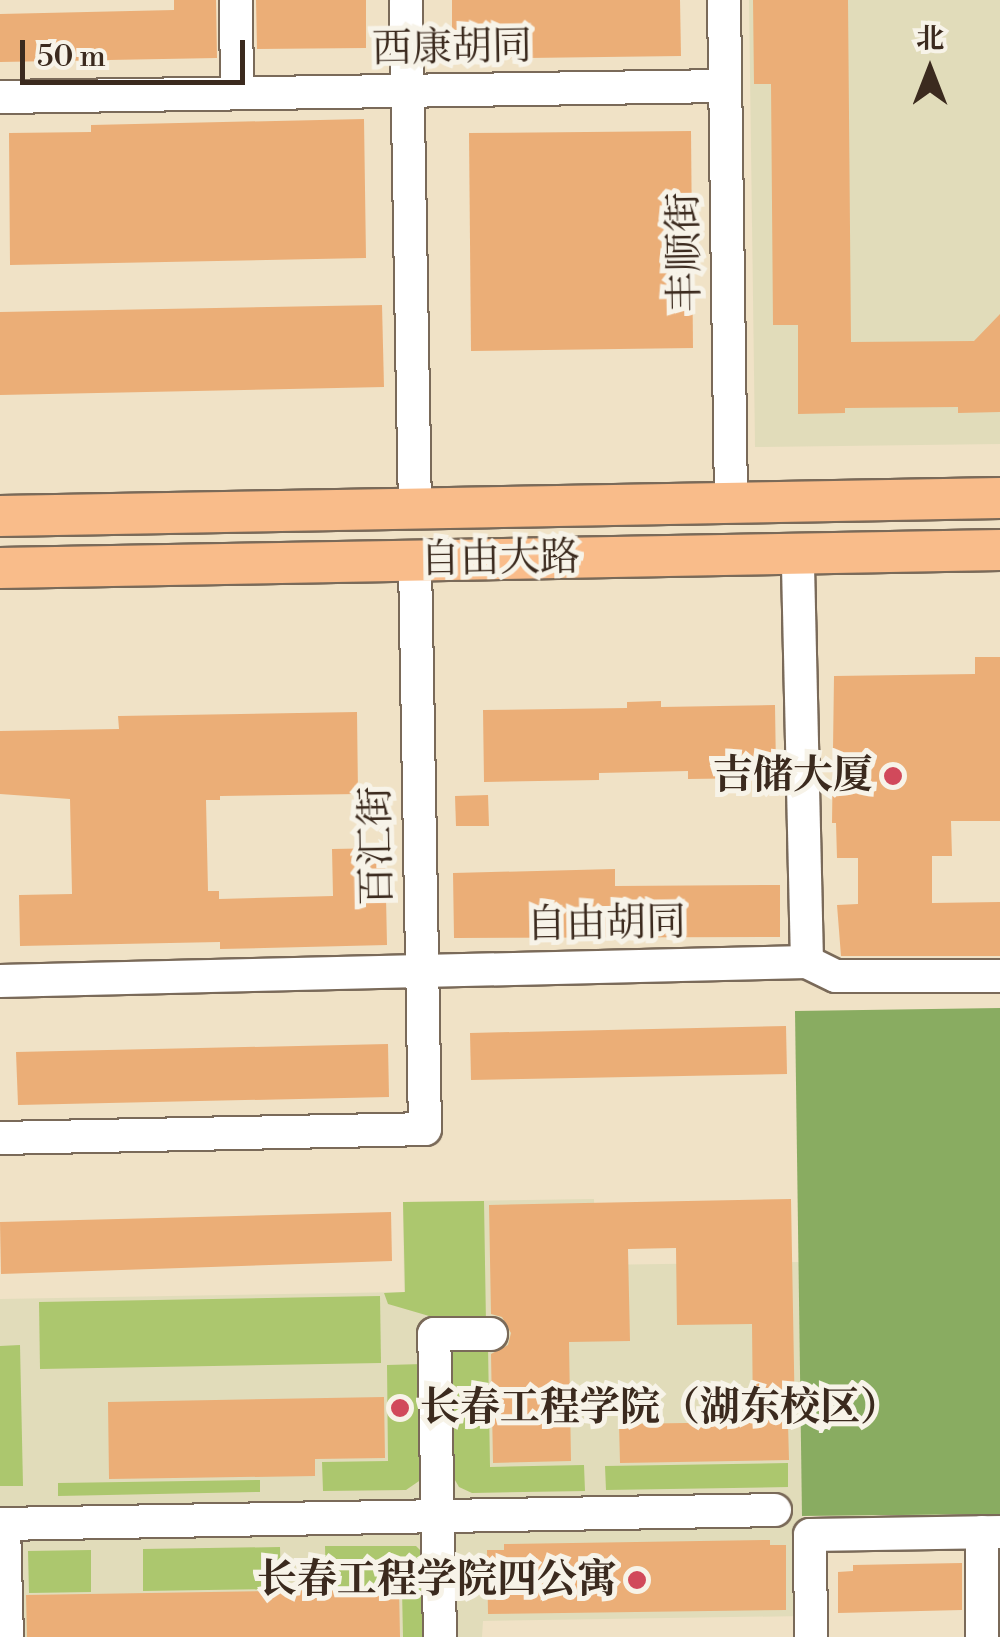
<!DOCTYPE html>
<meta charset="utf-8">
<style>
body{margin:0}
#map{position:relative;width:1000px;height:1637px;overflow:hidden;background:#f0e2c6;font-family:"Libre Bodoni","Noto Serif SC",serif}
div>[style]{position:absolute}
.built>*{inset:0;background:#e1dcba}
.green>*{inset:0;background:#acc76e}
.forest>*{inset:0;background:#89ac61}
.building>*{inset:0;background:#ebae77}
.roads{filter:drop-shadow(2px 0 #7a6a59) drop-shadow(-2px 0 #7a6a59) drop-shadow(0 2px #7a6a59) drop-shadow(0 -2px #7a6a59)}
.minor>*{height:32px;margin:-16px;padding:0 16px;transform-origin:16px;border-radius:16px;background:#fff}
.major>*{height:40px;margin:-20px;padding:0 20px;transform-origin:20px;border-radius:20px;background:#f9bc8a}
.dots>*{width:28px;height:28px;translate:-50% -50%;box-sizing:border-box;border:5px solid #f7f3e8;border-radius:50%}
span{translate:-50% -50%;white-space:nowrap;text-align:center;line-height:1.15;-webkit-text-stroke:10px #f7f3e8;paint-order:stroke}
.street-label{font-size:40px;color:#3b2a1e}
.poi-label{font-size:40px;color:#3b2a1e;font-weight:700}
.right{translate:-100% -50%;text-align:right}
.left{translate:0 -50%;text-align:left}
.north{position:absolute;left:880px;top:20px;width:100px;height:100px;-webkit-text-stroke:8px #f7f3e8;paint-order:stroke;rotate:0deg;font-size:28px;font-weight:700;line-height:40px;text-align:center;color:#3b2a1e}
.north::after{content:'';display:block;margin:auto;width:35px;height:45px;background:#3b2a1e;clip-path:polygon(50% 0,100% 100%,50% 72%,0 100%)}
.scale{position:absolute;left:20px;top:40px;width:225px;height:45px;box-sizing:border-box;border:5px solid #3b2a1e;border-top:0;padding-left:12px;font-size:30px;line-height:35px;white-space:nowrap;color:#3b2a1e;-webkit-text-stroke:8px #f7f3e8;paint-order:stroke}
</style>
<div id="map">
<div class="built">
<i style="clip-path:polygon(749px 0,1000px 0,1000px 444px,755px 447px)"></i>
<i style="clip-path:polygon(594px 1199px,596px 1265px,799px 1262px,804px 1616px,483px 1621px,482px 1637px,0 1637px,0 1299px,404px 1292px,403px 1202px)"></i>
</div>
<div class="green">
<i style="clip-path:polygon(484px 1201px,486px 1323px,436px 1318px,388px 1304px,384px 1293px,405px 1292px,403px 1202px)"></i>
<i style="clip-path:polygon(380px 1296px,381px 1363px,40px 1369px,39px 1302px)"></i>
<i style="clip-path:polygon(20px 1345px,23px 1486px,0 1486px,0 1346px)"></i>
<i style="clip-path:polygon(449px 1345px,488px 1345px,490px 1467px,584px 1465px,585px 1491px,472px 1493px,459px 1487px,452px 1475px)"></i>
<i style="clip-path:polygon(423px 1364px,422px 1479px,406px 1490px,323px 1491px,322px 1462px,388px 1461px,387px 1365px)"></i>
<i style="clip-path:polygon(788px 1463px,788px 1487px,606px 1490px,605px 1466px)"></i>
<i style="clip-path:polygon(260px 1480px,260px 1492px,58px 1496px,58px 1483px)"></i>
<i style="clip-path:polygon(325px 1546px,416px 1546px,425px 1555px,428px 1586px,326px 1588px)"></i>
<i style="clip-path:polygon(280px 1547px,281px 1589px,143px 1591px,143px 1549px)"></i>
<i style="clip-path:polygon(91px 1550px,91px 1592px,29px 1593px,28px 1551px)"></i>
<i style="clip-path:polygon(428px 1588px,428px 1637px,403px 1637px,402px 1589px)"></i>
</div>
<div class="forest">
<i style="clip-path:polygon(1000px 1008px,1000px 1514px,802px 1516px,795px 1011px)"></i>
</div>
<div class="building">
<i style="clip-path:polygon(174px 0,216px 0,217px 58px,0 62px,0 14px,174px 10px)"></i>
<i style="clip-path:polygon(256px 0,366px 0,366px 48px,257px 49px)"></i>
<i style="clip-path:polygon(452px 0,680px 0,681px 56px,452px 59px)"></i>
<i style="clip-path:polygon(753px 0,848px 0,851px 342px,974px 341px,1000px 314px,1000px 412px,958px 413px,958px 407px,845px 408px,845px 413px,798px 414px,798px 325px,773px 325px,771px 84px,754px 84px)"></i>
<i style="clip-path:polygon(364px 119px,366px 258px,10px 265px,9px 133px,91px 132px,91px 125px)"></i>
<i style="clip-path:polygon(691px 131px,693px 348px,471px 351px,469px 133px)"></i>
<i style="clip-path:polygon(382px 305px,384px 387px,0 395px,0 312px)"></i>
<i style="clip-path:polygon(975px 657px,1000px 657px,1000px 821px,951px 821px,952px 856px,932px 856px,932px 903px,1000px 902px,1000px 956px,841px 956px,837px 905px,858px 904px,858px 858px,837px 858px,836px 823px,832px 823px,834px 676px,975px 674px)"></i>
<i style="clip-path:polygon(661px 701px,661px 707px,775px 705px,776px 770px,760px 770px,760px 778px,688px 779px,688px 771px,599px 773px,599px 780px,484px 782px,483px 710px,627px 708px,627px 702px)"></i>
<i style="clip-path:polygon(357px 712px,358px 794px,220px 796px,220px 800px,206px 800px,208px 891px,219px 891px,219px 899px,333px 896px,332px 849px,385px 848px,387px 945px,220px 949px,220px 942px,20px 946px,19px 895px,72px 894px,70px 799px,0 794px,0 731px,119px 729px,118px 716px)"></i>
<i style="clip-path:polygon(488px 795px,489px 826px,456px 826px,455px 796px)"></i>
<i style="clip-path:polygon(615px 869px,615px 886px,780px 885px,780px 937px,454px 938px,453px 873px)"></i>
<i style="clip-path:polygon(786px 1026px,787px 1074px,471px 1080px,470px 1033px)"></i>
<i style="clip-path:polygon(388px 1044px,389px 1097px,18px 1105px,16px 1052px)"></i>
<i style="clip-path:polygon(791px 1199px,795px 1423px,788px 1423px,789px 1460px,620px 1463px,619px 1424px,753px 1422px,752px 1324px,677px 1325px,676px 1248px,628px 1249px,630px 1341px,569px 1342px,571px 1461px,493px 1463px,491px 1354px,508px 1345px,511px 1333px,502px 1317px,491px 1314px,489px 1205px)"></i>
<i style="clip-path:polygon(391px 1212px,392px 1261px,1px 1274px,0 1222px)"></i>
<i style="clip-path:polygon(384px 1397px,385px 1458px,315px 1459px,315px 1476px,109px 1479px,108px 1402px)"></i>
<i style="clip-path:polygon(770px 1540px,770px 1545px,786px 1545px,786px 1610px,488px 1614px,487px 1550px,504px 1550px,504px 1544px)"></i>
<i style="clip-path:polygon(962px 1563px,962px 1610px,838px 1613px,838px 1572px,853px 1571px,853px 1565px)"></i>
<i style="clip-path:polygon(399px 1589px,400px 1637px,27px 1637px,26px 1595px)"></i>
</div>
<div class="roads">
<div class="minor">
<i style="left:236px;top:0;width:93px;rotate:89.4deg"></i>
<i style="left:406px;top:0;width:509px;rotate:88.99deg"></i>
<i style="left:724px;top:0;width:503px;rotate:89.2deg"></i>
<i style="left:0;top:97px;width:725px;rotate:-0.87deg"></i>
<i style="left:807px;top:962px;width:32px;rotate:26deg"></i>
<i style="left:836px;top:976px;width:164px"></i>
<i style="left:0;top:981px;width:807px;rotate:-1.35deg"></i>
<i style="left:807px;top:962px;width:408px;rotate:-91.3deg"></i>
<i style="left:0;top:1138px;width:425px;rotate:-1.2deg"></i>
<i style="left:425px;top:1129px;width:568px;rotate:-91.01deg"></i>
<i style="left:0;top:1524px;width:775px;rotate:-1.03deg"></i>
<i style="left:4px;top:1524px;width:113px;rotate:88.5deg"></i>
<i style="left:982px;top:1532px;width:105px;rotate:90deg"></i>
<i style="left:440px;top:1637px;width:303px;rotate:-91.1deg"></i>
<i style="left:434px;top:1334px;width:57px"></i>
<i style="left:811px;top:1637px;width:102px;rotate:-90.6deg"></i>
<i style="left:810px;top:1535px;width:190px;rotate:-0.9deg"></i>
</div>
<div class="major">
<i style="left:0;top:516px;width:1000px;rotate:-1.03deg"></i>
<i style="left:0;top:568px;width:1000px;rotate:-1.03deg"></i>
</div>
</div>
<div class="dots">
<i style="left:893px;top:776px;background:#d1495b"></i>
<i style="left:400px;top:1408px;background:#d1495b"></i>
<i style="left:637px;top:1580px;background:#d1495b"></i>
</div>
<div class="street-label">
<span style="left:452px;top:48px;rotate:-1deg">西康胡同</span>
<span style="left:685px;top:252px;rotate:-91deg">丰顺街</span>
<span style="left:500px;top:559px;rotate:-1deg">自由大路</span>
<span style="left:377px;top:846px;rotate:-91deg">百汇街</span>
<span style="left:606px;top:924px;rotate:-1deg">自由胡同</span>
</div>
<div class="poi-label">
<span class="right" style="left:873px;top:776px">吉储大厦</span>
<span class="left" style="left:420px;top:1408px">长春工程学院（湖东校区）</span>
<span class="right" style="left:617px;top:1580px">长春工程学院四公寓</span>
</div>
<div class="north">北</div>
<div class="scale">50 m</div>
</div>
